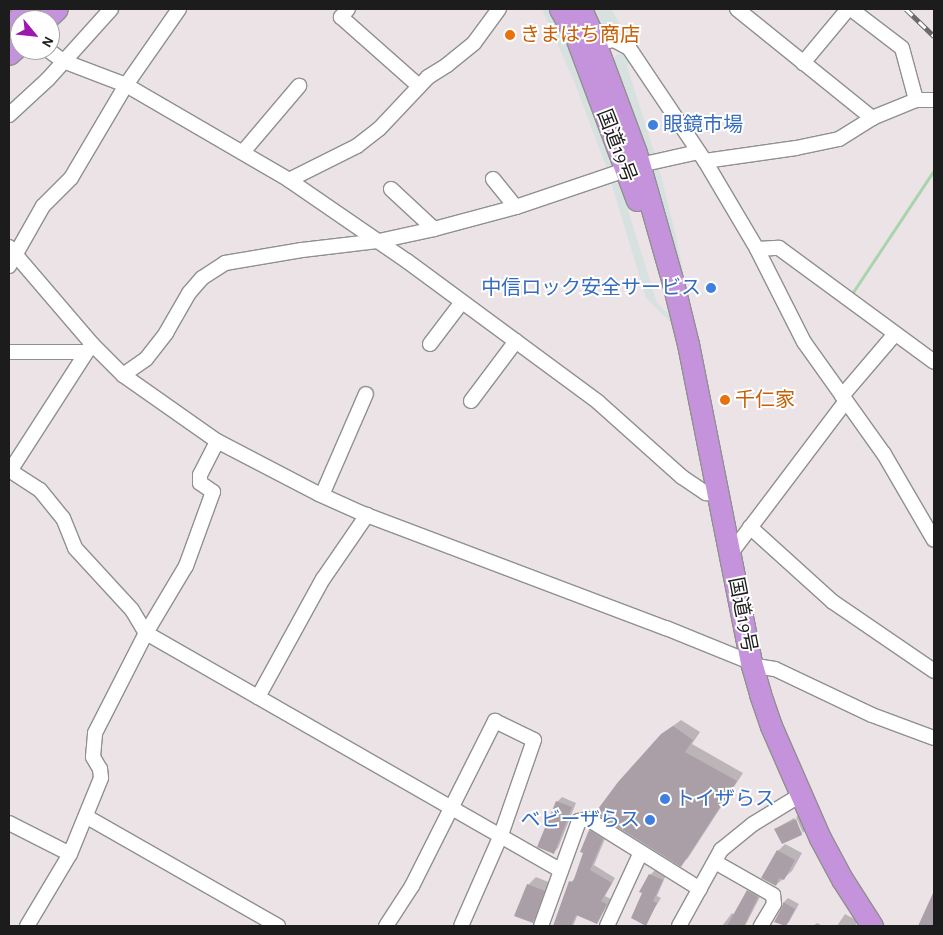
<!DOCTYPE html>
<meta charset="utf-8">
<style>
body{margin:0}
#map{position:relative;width:943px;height:935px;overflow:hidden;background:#ece3e7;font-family:"Alegreya Sans","Noto Sans JP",sans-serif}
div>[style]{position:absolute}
.plaza>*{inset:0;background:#d7e2e0}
.shadow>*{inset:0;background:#0003}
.stream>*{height:3px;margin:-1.5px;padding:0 1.5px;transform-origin:1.5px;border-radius:1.5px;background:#a8d5ad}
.building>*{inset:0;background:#aa9fa6}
.roads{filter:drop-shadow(1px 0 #909090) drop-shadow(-1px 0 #909090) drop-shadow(0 1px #909090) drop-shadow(0 -1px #909090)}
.minor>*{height:14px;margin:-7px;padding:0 7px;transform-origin:7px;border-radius:7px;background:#fff}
.highway>*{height:21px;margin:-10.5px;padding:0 10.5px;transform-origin:10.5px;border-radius:10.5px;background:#c593db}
.rail>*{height:5px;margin-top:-2.5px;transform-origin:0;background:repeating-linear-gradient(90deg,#fff 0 9px,#6a6a6a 0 18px);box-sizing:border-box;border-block:1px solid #6a6a6a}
.dots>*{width:14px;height:14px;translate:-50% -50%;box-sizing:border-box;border:2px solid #fff;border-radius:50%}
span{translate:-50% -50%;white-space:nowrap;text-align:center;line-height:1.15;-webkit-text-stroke:4px #fff;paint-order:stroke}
.food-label{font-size:20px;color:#c56008}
.left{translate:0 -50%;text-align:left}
.shop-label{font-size:20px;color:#366cbe}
.right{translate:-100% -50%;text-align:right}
.street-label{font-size:20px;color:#1c1c1c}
.frame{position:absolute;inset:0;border:10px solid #1c1c1c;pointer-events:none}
.north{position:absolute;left:10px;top:10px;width:50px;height:50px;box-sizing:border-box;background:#fff;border:1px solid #a4a4a4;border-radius:50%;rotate:118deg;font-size:14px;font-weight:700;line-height:20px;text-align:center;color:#1c1c1c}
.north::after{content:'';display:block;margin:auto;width:18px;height:22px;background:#9e18b0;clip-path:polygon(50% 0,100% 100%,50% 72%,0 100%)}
</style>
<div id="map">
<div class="plaza">
<i style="clip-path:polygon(542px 9px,553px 9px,573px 54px,614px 164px,608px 172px,575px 84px)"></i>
<i style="clip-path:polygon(589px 9px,611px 9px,622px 27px,612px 30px,601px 26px)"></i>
<i style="clip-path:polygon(623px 52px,634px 63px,630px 62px,627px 66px,656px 158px,646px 154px,612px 61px,616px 55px)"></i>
<i style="clip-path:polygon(658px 164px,675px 232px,732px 511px,728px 509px,652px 170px)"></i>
<i style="clip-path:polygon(611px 182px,620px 184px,657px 303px,677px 322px,675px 327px,646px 298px)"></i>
</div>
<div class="shadow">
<i style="clip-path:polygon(681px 720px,700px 732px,692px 744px,743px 773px,688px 858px,680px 865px,662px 734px)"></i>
<i style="clip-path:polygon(562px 797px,576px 803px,558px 848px,553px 853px,557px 802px)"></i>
<i style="clip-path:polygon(800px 815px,806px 829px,803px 833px,796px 817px)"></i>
<i style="clip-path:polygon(794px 818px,802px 833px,782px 842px,775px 829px)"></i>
<i style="clip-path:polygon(594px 826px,607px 834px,594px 865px,615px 878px,605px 896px,611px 899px,597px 923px,578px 914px,573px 926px,554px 926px,571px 882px,576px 877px,584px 852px,581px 851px,590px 830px)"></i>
<i style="clip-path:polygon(785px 844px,802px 853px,792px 871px,776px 885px,778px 851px)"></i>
<i style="clip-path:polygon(655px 870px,666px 875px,657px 896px,661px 898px,645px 924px,650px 875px)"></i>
<i style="clip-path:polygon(536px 877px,551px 883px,540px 914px,532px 921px,528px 885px)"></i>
<i style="clip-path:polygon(754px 886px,763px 891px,745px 926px,722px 926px,732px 913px,735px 915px)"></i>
<i style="clip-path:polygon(788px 898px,799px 904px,789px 922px,784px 926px,775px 921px,784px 902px)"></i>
<i style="clip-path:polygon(845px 914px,858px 921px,855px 926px,837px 926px)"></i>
<i style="clip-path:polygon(817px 923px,823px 926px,813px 926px)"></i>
</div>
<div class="stream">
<i style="left:853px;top:292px;width:146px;rotate:-56.4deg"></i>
</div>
<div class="building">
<i style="clip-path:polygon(673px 726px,693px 740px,685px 752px,737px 781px,681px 867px,595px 813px,618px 782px,661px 734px)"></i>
<i style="clip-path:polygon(556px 801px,572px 807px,554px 854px,537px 847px)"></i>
<i style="clip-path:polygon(796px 819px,802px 835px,782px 844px,774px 829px)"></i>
<i style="clip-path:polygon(589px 830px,603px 839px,590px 870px,612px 883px,601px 901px,607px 904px,597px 924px,576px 915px,571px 926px,553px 926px,569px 881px,573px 882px,583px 853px,580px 852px)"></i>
<i style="clip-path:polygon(777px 850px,795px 860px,784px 880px,779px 878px,776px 886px,761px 878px)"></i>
<i style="clip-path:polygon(649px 874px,663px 880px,653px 901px,657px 903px,646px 926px,631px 918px,642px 893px,639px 892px)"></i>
<i style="clip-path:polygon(527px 884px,545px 891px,533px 923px,514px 916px)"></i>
<i style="clip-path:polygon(747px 890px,758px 897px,744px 926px,727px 926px)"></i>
<i style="clip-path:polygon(934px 891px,934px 926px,918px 926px)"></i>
<i style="clip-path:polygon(783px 902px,795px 909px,786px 926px,774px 922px,782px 908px)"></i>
</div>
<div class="roads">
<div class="minor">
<i style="left:348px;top:9px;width:11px;rotate:131deg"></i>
<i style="left:341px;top:17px;width:104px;rotate:41.5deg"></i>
<i style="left:737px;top:9px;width:174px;rotate:38.9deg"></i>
<i style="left:851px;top:9px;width:64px;rotate:37.4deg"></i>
<i style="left:902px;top:48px;width:54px;rotate:74.9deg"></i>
<i style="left:587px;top:46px;width:28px;rotate:-13deg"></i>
<i style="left:614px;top:40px;width:17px;rotate:28deg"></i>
<i style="left:629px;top:48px;width:136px;rotate:56.1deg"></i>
<i style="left:705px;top:161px;width:102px;rotate:59.4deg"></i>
<i style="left:757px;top:249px;width:104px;rotate:63.2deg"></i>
<i style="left:804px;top:342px;width:138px;rotate:54.5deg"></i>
<i style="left:884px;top:454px;width:99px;rotate:59.8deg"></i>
<i style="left:48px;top:50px;width:19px;rotate:36deg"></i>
<i style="left:63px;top:61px;width:67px;rotate:20.9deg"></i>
<i style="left:126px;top:85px;width:189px;rotate:30.2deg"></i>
<i style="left:289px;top:180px;width:143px;rotate:34.5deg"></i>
<i style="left:407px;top:261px;width:237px;rotate:36.4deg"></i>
<i style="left:598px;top:402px;width:113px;rotate:41.8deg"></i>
<i style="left:682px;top:477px;width:29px;rotate:34deg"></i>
<i style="left:706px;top:493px;width:12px;rotate:5deg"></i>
<i style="left:803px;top:63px;width:70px;rotate:-50.2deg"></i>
<i style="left:9px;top:115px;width:53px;rotate:-42.7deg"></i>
<i style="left:48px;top:79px;width:94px;rotate:-48deg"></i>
<i style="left:243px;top:152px;width:87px;rotate:-49.7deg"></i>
<i style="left:705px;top:161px;width:92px;rotate:-8.1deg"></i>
<i style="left:796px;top:148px;width:44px;rotate:-11.8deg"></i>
<i style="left:839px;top:139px;width:39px;rotate:-32deg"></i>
<i style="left:872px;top:118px;width:48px;rotate:-22.2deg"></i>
<i style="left:916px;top:100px;width:18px"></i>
<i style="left:493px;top:179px;width:36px;rotate:51deg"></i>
<i style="left:289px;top:180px;width:76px;rotate:-26.6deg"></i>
<i style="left:357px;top:146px;width:28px;rotate:-38deg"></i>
<i style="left:379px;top:129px;width:71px;rotate:-46.7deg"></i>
<i style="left:428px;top:77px;width:22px;rotate:-32deg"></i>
<i style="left:447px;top:65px;width:35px;rotate:-39deg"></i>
<i style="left:474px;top:43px;width:42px;rotate:-53.7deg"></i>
<i style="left:391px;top:189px;width:59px;rotate:42.9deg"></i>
<i style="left:9px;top:247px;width:128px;rotate:49.4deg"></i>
<i style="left:92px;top:344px;width:44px;rotate:45deg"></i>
<i style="left:123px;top:375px;width:115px;rotate:35.1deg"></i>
<i style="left:217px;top:441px;width:115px;rotate:27.5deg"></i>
<i style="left:319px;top:494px;width:46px;rotate:24.3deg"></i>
<i style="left:361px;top:513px;width:326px;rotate:20.7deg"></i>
<i style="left:666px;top:628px;width:104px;rotate:22.1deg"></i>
<i style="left:762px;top:667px;width:13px;rotate:9deg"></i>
<i style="left:775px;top:669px;width:107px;rotate:25.4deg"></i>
<i style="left:872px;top:715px;width:66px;rotate:20.4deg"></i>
<i style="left:757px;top:249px;width:22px;rotate:-3deg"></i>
<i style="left:779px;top:248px;width:192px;rotate:36.3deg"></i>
<i style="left:9px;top:266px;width:69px;rotate:-60.5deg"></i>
<i style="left:43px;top:206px;width:40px;rotate:-45deg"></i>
<i style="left:71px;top:178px;width:108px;rotate:-59.4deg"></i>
<i style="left:126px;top:85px;width:93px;rotate:-55.1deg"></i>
<i style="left:430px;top:344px;width:53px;rotate:-52.7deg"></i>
<i style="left:9px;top:352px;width:76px"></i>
<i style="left:123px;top:375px;width:28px;rotate:-35deg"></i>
<i style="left:146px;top:359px;width:33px;rotate:-52deg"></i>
<i style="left:166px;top:333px;width:46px;rotate:-60.1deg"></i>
<i style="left:189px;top:293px;width:20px;rotate:-49deg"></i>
<i style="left:202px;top:278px;width:27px;rotate:-33deg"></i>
<i style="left:225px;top:263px;width:78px;rotate:-9.6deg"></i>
<i style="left:302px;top:250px;width:78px;rotate:-6.7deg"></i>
<i style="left:379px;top:241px;width:56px;rotate:-12.3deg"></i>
<i style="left:434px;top:229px;width:85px;rotate:-15deg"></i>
<i style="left:516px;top:207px;width:131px;rotate:-18.7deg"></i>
<i style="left:640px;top:165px;width:59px;rotate:-12.6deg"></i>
<i style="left:842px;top:396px;width:82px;rotate:-49.5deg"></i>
<i style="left:471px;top:401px;width:75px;rotate:-53.1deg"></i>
<i style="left:9px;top:470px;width:37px;rotate:33deg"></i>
<i style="left:40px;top:490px;width:36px;rotate:51deg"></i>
<i style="left:63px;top:518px;width:32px;rotate:68deg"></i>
<i style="left:75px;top:548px;width:84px;rotate:47.4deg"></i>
<i style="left:132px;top:610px;width:27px;rotate:59deg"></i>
<i style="left:146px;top:633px;width:478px;rotate:29.8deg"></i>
<i style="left:10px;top:471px;width:151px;rotate:-57.2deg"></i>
<i style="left:322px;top:495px;width:110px;rotate:-66.5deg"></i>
<i style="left:750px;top:527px;width:112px;rotate:42.1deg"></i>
<i style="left:833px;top:602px;width:122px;rotate:34.3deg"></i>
<i style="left:731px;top:553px;width:189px;rotate:-52.9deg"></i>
<i style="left:258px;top:697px;width:135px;rotate:-61.2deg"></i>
<i style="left:323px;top:579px;width:78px;rotate:-55.5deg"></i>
<i style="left:87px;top:817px;width:220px;rotate:29.7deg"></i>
<i style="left:9px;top:823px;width:68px;rotate:26.9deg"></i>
<i style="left:70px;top:854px;width:84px;rotate:120.8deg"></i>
<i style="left:70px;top:854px;width:82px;rotate:-67.8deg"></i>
<i style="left:101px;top:778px;width:9px;rotate:-96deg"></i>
<i style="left:100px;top:769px;width:14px;rotate:-120deg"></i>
<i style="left:93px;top:757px;width:24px;rotate:-85deg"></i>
<i style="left:95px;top:733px;width:112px;rotate:-63deg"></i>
<i style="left:146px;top:633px;width:78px;rotate:-59.2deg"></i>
<i style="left:186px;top:566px;width:79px;rotate:-70deg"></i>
<i style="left:213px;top:492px;width:16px;rotate:-145deg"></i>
<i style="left:200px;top:483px;width:8px;rotate:-90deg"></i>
<i style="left:200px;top:475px;width:38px;rotate:-63deg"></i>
<i style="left:715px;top:862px;width:67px;rotate:29.6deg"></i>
<i style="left:773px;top:895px;width:9px;rotate:84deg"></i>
<i style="left:774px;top:904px;width:26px;rotate:121deg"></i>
<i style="left:386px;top:926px;width:48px;rotate:-57deg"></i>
<i style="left:412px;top:886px;width:185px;rotate:-63.3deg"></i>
<i style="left:495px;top:721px;width:43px;rotate:26deg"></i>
<i style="left:534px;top:740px;width:101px;rotate:109.2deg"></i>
<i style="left:501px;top:835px;width:99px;rotate:113.7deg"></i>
<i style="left:541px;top:926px;width:112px;rotate:-70.1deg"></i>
<i style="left:579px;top:821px;width:9px;rotate:-13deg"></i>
<i style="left:588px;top:819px;width:132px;rotate:32deg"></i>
<i style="left:607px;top:926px;width:81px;rotate:-65.3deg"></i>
<i style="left:679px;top:926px;width:87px;rotate:-61.1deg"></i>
<i style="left:721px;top:850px;width:41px;rotate:-39.1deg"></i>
<i style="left:753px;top:824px;width:48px;rotate:-31.4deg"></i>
<i style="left:794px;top:799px;width:7px;rotate:-8deg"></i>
</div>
<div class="highway">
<i style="left:560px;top:9px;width:32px;rotate:60deg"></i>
<i style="left:576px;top:37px;width:174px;rotate:69.5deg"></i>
<i style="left:581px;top:9px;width:22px;rotate:66deg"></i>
<i style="left:590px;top:29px;width:132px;rotate:69.6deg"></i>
<i style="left:636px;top:153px;width:135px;rotate:74.1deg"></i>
<i style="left:673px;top:283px;width:63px;rotate:76.2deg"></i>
<i style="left:688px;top:344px;width:324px;rotate:78.8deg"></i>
<i style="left:751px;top:662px;width:33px;rotate:74deg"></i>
<i style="left:760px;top:694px;width:34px;rotate:71deg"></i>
<i style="left:771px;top:726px;width:122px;rotate:66.4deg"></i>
<i style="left:820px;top:838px;width:47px;rotate:61.8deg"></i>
<i style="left:842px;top:879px;width:56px;rotate:57.4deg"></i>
<i style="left:45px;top:20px;width:16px;rotate:-43deg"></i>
<i style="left:9px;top:27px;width:26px;rotate:-43deg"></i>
<i style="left:9px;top:54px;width:15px;rotate:-42deg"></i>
</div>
</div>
<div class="rail">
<i style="left:906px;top:9px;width:39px;rotate:44deg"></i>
</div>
<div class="dots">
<i style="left:510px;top:35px;background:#e8710a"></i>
<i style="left:653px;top:125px;background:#3f7fe0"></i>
<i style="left:711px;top:288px;background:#3f7fe0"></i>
<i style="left:725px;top:400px;background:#e8710a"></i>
<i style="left:665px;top:799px;background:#3f7fe0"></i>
<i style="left:650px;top:820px;background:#3f7fe0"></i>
</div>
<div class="food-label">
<span class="left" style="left:520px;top:35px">きまはち商店</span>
<span class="left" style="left:735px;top:400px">千仁家</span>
</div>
<div class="shop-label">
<span class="left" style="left:663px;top:125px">眼鏡市場</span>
<span class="right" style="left:701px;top:288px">中信ロック安全サービス</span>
<span class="left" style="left:675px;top:799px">トイザらス</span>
<span class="right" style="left:640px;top:820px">ベビーザらス</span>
</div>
<div class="street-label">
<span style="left:616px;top:146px;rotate:69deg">国道19号</span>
<span style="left:742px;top:615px;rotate:79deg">国道19号</span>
</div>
<div class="frame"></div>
<div class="north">N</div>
</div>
